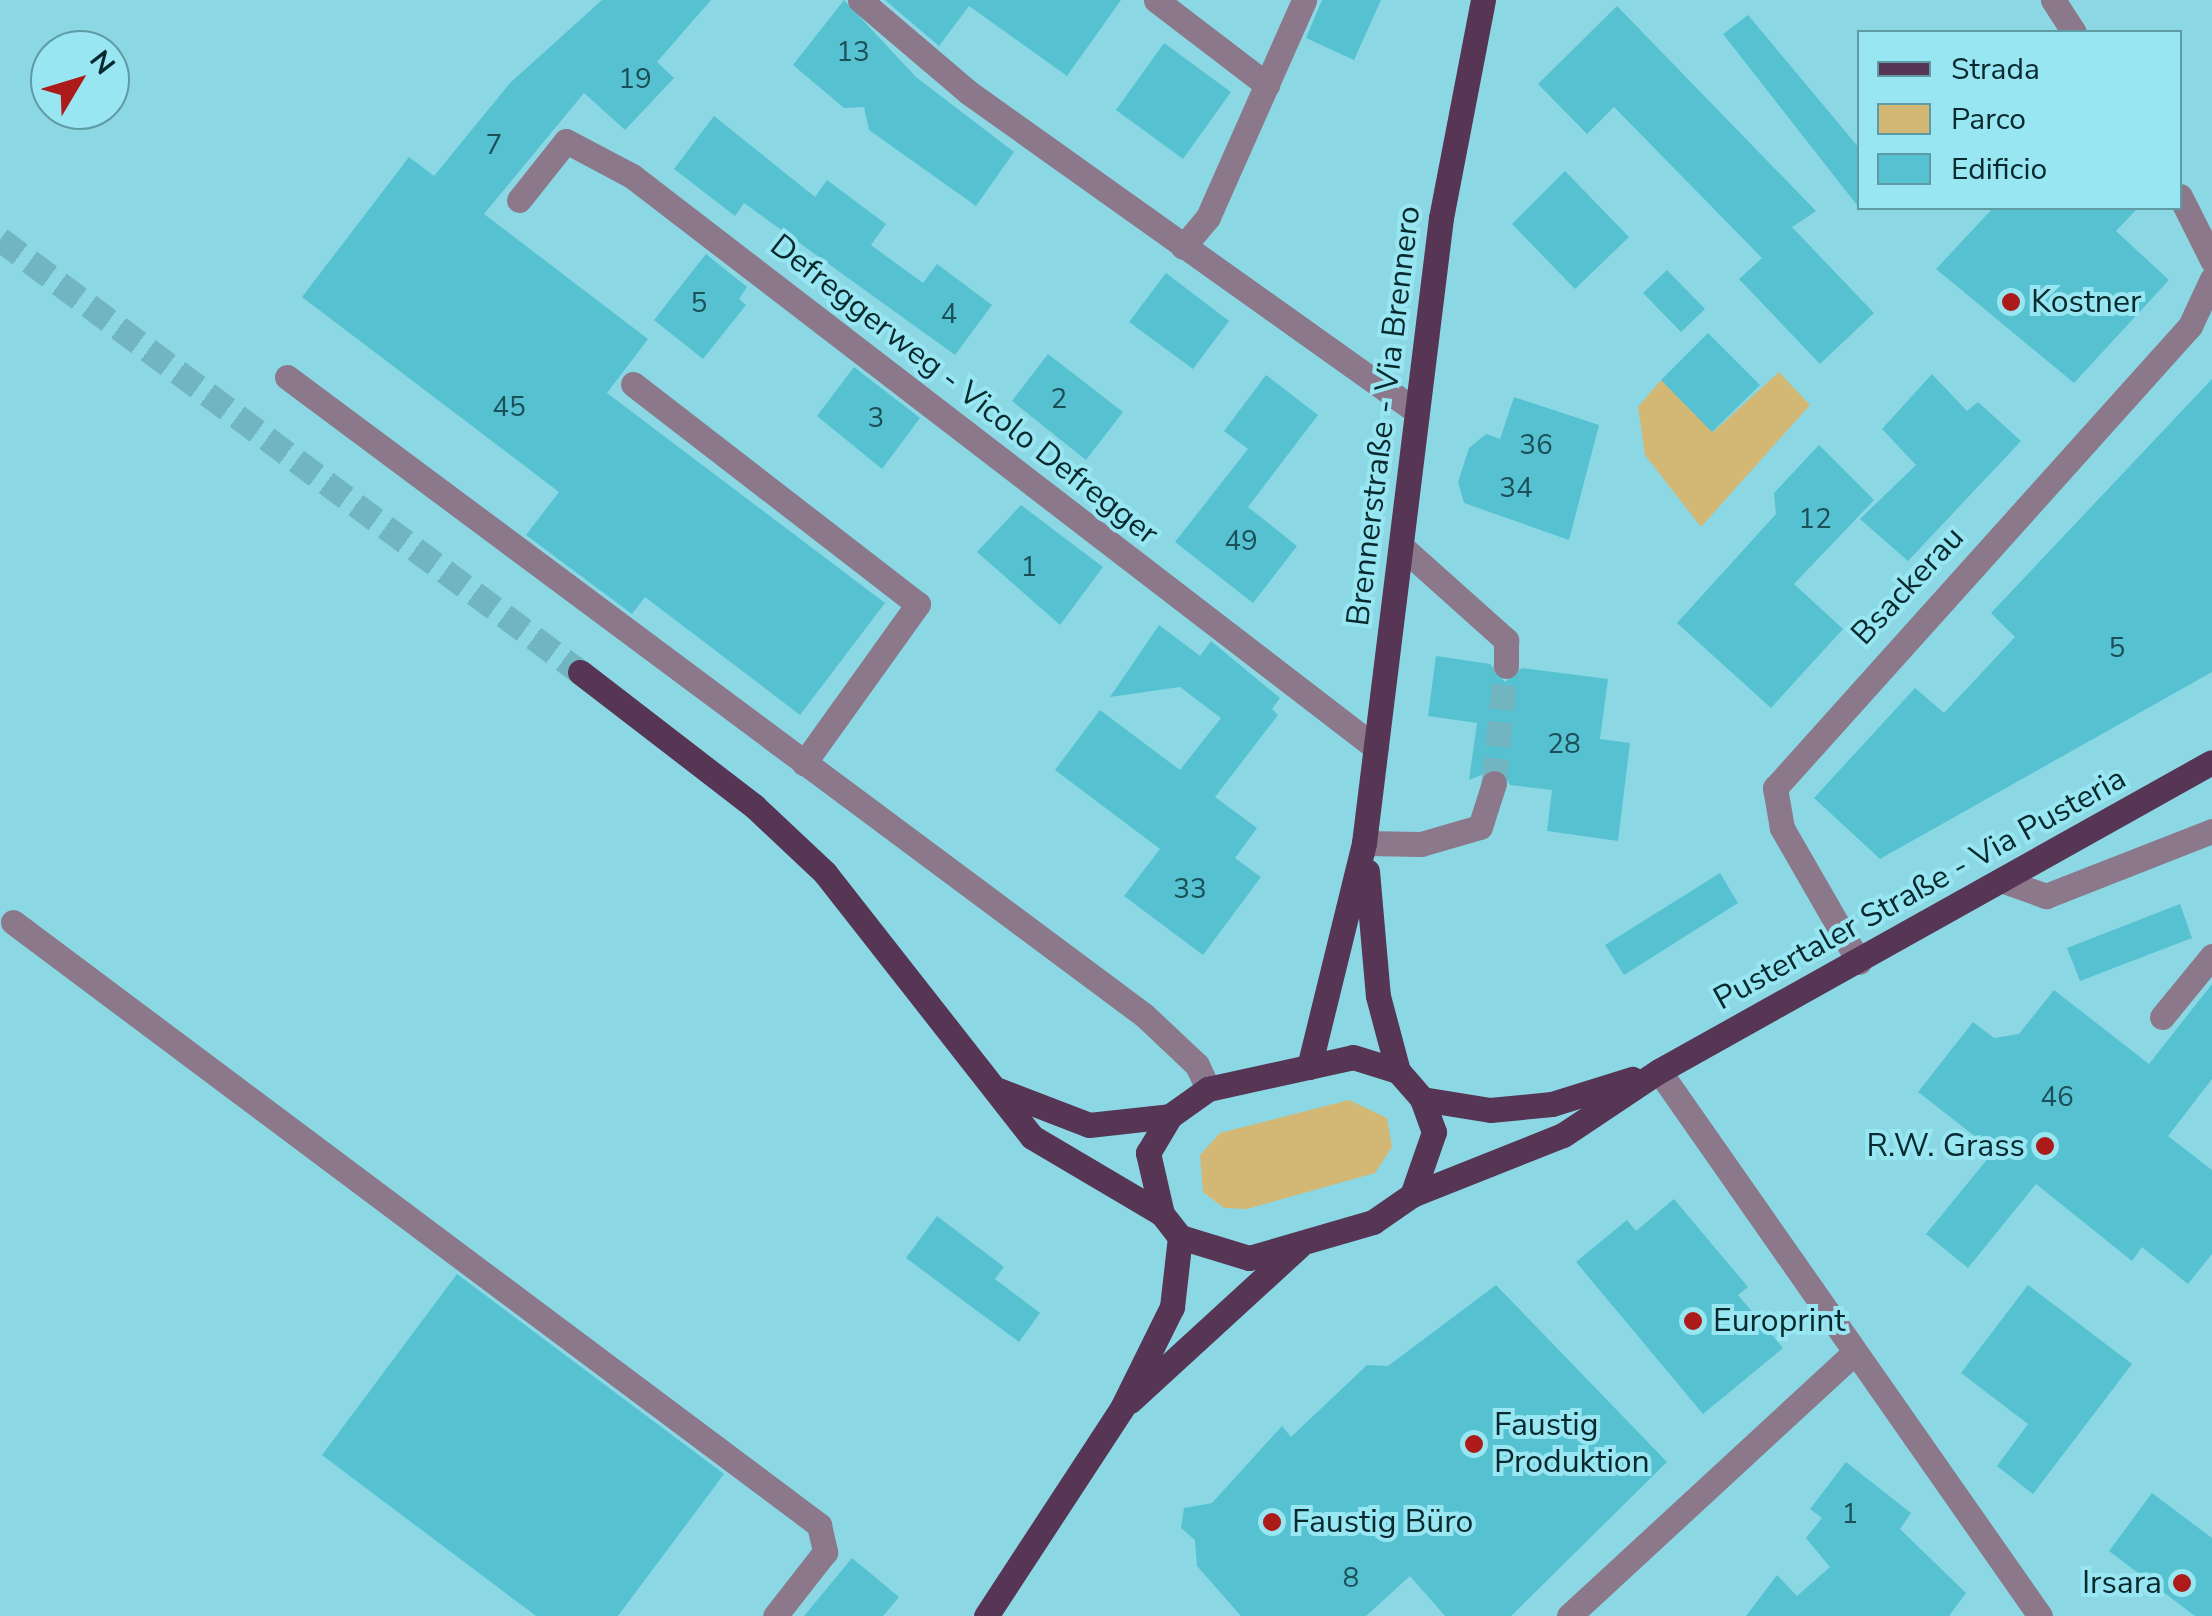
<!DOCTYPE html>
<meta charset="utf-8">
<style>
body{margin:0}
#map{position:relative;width:2212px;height:1616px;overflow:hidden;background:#8bd8e4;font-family:"Nunito Sans",sans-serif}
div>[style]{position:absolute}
.green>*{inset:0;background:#d3b775}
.building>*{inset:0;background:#56c2d1}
.minor-tunnel>*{height:25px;margin-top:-12.5px;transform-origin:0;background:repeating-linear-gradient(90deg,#71b5c0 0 25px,transparent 0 37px)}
.major-tunnel>*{height:25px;margin-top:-12.5px;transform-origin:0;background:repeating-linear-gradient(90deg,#71b5c0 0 25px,transparent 0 37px)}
.minor>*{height:25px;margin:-12.5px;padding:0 12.5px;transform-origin:12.5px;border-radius:12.5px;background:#8b788a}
.major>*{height:25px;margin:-12.5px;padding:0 12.5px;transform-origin:12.5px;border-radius:12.5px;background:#563555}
.dots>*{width:28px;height:28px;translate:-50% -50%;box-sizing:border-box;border:5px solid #98e6f1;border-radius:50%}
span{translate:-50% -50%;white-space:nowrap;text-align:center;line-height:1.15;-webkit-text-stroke:8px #98e6f1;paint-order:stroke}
.number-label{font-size:28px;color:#1c5058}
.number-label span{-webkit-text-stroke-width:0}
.poi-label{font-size:32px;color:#082a2f}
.left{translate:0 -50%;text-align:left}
.right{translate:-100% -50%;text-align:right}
.street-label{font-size:32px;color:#082a2f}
.legend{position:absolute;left:1857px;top:30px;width:325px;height:180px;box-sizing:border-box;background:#98e6f1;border:2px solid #5e9ba3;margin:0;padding:12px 18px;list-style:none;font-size:30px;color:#082a2f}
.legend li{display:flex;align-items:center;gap:20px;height:50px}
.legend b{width:50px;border:2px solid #5e9ba3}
.north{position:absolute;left:30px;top:30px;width:100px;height:100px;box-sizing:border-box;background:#98e6f1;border:2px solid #5e9ba3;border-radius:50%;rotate:52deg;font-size:28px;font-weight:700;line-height:40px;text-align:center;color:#082a2f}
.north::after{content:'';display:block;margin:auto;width:35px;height:45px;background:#ac1a19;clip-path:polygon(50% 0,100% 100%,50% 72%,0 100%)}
</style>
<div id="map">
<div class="green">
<i style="clip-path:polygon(1779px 372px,1810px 405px,1701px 527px,1645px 455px,1638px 407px,1661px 380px,1713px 432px)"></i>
<i style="clip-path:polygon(1349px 1100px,1387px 1118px,1392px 1147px,1375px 1173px,1247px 1209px,1224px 1208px,1203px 1192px,1200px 1155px,1220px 1133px)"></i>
</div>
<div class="building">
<i style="clip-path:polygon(602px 0,711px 0,657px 62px,674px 78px,625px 130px,584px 93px,484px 214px,648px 339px,607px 393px,885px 603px,800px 715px,645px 597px,632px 614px,526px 535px,559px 492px,302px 297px,409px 157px,434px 176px,510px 83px)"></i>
<i style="clip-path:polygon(844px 0,916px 77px,1014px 152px,976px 206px,869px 130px,864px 107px,844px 108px,793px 65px)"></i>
<i style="clip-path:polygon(885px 0,1121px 0,1067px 76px,969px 6px,939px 46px)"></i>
<i style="clip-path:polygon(1322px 0,1381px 0,1354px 60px,1306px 38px)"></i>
<i style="clip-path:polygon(1617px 6px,1816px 211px,1792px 227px,1874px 313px,1820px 364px,1739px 279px,1762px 258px,1614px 107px,1587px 134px,1538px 84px)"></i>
<i style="clip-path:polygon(1748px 15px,1860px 149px,1860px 209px,1723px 34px)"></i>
<i style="clip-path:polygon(1164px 43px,1231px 92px,1183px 159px,1116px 110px)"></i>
<i style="clip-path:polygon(714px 116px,815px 197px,827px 180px,886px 224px,871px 245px,923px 283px,937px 264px,992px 305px,955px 355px,744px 203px,735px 216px,674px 169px)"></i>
<i style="clip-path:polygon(1565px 171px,1629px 237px,1575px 289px,1512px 224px)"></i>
<i style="clip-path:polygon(1993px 208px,2138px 208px,2116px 231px,2169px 280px,2074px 383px,1936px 269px)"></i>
<i style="clip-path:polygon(706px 254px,747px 287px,739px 299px,746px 305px,703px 359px,654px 320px)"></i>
<i style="clip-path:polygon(1667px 270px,1705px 309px,1681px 332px,1643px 293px)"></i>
<i style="clip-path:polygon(1166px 273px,1229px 321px,1193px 369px,1129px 322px)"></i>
<i style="clip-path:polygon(1708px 333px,1760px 385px,1712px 432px,1661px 380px)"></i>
<i style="clip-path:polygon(1048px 354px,1123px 412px,1086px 460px,1012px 401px)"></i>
<i style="clip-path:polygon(854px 367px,920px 418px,882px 469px,817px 416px)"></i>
<i style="clip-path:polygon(1932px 374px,1967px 411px,1978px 402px,2021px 441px,1908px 561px,1860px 519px,1916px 465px,1882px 429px)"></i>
<i style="clip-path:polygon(1266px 375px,1318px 415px,1248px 507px,1297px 546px,1253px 603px,1175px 542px,1248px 449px,1224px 431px)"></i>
<i style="clip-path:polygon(2212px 379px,2212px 672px,1880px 859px,1814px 798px,1915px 688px,1944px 713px,2015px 637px,1991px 613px)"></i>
<i style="clip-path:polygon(1514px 397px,1599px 425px,1569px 540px,1464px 503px,1458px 482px,1469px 448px,1486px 434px,1500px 439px)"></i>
<i style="clip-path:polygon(1819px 445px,1874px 500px,1794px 584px,1843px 629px,1771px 708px,1677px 623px,1776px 514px,1774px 493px)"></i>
<i style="clip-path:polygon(1021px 505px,1103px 567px,1060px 625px,977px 552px)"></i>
<i style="clip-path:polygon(1159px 625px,1200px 656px,1211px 641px,1280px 698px,1272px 709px,1278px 715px,1215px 797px,1257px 828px,1235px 858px,1261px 877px,1203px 955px,1124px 896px,1160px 849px,1055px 770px,1100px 710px,1180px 770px,1221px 718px,1180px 687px,1110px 697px)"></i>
<i style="clip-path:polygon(1436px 656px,1490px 664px,1505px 682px,1522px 668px,1608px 679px,1600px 739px,1630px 743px,1618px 841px,1547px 831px,1552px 790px,1510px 785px,1500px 768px,1469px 780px,1477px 723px,1428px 716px)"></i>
<i style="clip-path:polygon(1720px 873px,1738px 903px,1624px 975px,1605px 945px)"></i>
<i style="clip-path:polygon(2180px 904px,2192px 938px,2080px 981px,2067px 948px)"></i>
<i style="clip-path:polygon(2212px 984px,2212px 1079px,2168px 1136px,2212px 1170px,2212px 1254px,2188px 1284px,2142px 1247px,2132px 1261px,2036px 1184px,1968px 1268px,1926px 1234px,1994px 1151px,1918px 1092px,1973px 1022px,1994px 1038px,2019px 1034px,2054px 990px,2149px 1064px)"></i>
<i style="clip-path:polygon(1674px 1199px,1748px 1287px,1738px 1295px,1783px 1348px,1703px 1414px,1576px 1262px,1627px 1220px,1636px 1231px)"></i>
<i style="clip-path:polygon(937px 1216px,1004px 1267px,995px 1279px,1040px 1313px,1019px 1342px,906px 1258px)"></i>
<i style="clip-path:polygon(457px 1274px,724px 1474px,618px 1616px,536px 1616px,322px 1455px)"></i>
<i style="clip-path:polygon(1496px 1285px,1667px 1462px,1511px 1616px,1445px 1616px,1410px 1576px,1366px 1616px,1241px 1616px,1197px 1566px,1195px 1540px,1181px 1528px,1184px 1508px,1212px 1503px,1282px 1426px,1291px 1437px,1367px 1365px,1388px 1366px)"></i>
<i style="clip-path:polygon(2028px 1285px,2132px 1364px,2033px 1494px,1997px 1466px,2028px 1424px,1961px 1373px)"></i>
<i style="clip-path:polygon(1846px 1462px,1911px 1513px,1900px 1529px,1966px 1593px,1949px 1616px,1746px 1616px,1777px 1575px,1797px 1596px,1830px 1567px,1806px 1538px,1822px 1518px,1810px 1509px)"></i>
<i style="clip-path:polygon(2152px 1493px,2212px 1538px,2212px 1616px,2195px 1616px,2109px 1551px)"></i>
<i style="clip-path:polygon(852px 1558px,899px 1597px,883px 1616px,804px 1616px)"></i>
</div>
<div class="minor-tunnel">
<i style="left:1494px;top:783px;width:118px;rotate:-84.1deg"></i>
</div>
<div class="major-tunnel">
<i style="left:0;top:239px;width:724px;rotate:36.74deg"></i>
</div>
<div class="minor">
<i style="left:860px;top:0;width:142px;rotate:40.4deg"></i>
<i style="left:968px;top:92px;width:550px;rotate:35.45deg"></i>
<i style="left:1156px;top:0;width:140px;rotate:37.4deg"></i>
<i style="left:2053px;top:0;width:38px;rotate:57deg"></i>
<i style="left:2180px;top:196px;width:72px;rotate:63.4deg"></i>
<i style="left:519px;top:200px;width:75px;rotate:-51.5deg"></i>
<i style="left:566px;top:141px;width:75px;rotate:27.9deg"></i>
<i style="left:632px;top:176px;width:938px;rotate:37.55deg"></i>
<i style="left:1183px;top:247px;width:39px;rotate:-50deg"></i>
<i style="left:1208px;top:217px;width:237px;rotate:-66.1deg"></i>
<i style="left:287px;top:377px;width:1068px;rotate:36.67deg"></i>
<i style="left:1144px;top:1015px;width:73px;rotate:43.3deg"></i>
<i style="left:1197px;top:1065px;width:26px;rotate:65deg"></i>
<i style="left:633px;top:384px;width:360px;rotate:37.7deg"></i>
<i style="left:918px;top:604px;width:196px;rotate:125.6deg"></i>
<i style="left:1402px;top:547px;width:140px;rotate:41.8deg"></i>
<i style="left:1506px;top:640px;width:26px;rotate:90deg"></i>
<i style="left:1364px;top:843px;width:57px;rotate:1deg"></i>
<i style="left:1421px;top:844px;width:61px;rotate:-16.1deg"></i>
<i style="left:1480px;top:827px;width:46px;rotate:-72.3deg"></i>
<i style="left:2001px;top:880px;width:48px;rotate:19.6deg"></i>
<i style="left:2046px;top:896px;width:178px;rotate:-21.4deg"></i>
<i style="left:13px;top:922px;width:1007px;rotate:36.8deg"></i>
<i style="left:819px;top:1525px;width:28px;rotate:77deg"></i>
<i style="left:825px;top:1552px;width:81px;rotate:128deg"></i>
<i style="left:1859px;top:962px;width:155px;rotate:-119.9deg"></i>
<i style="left:1782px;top:828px;width:41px;rotate:-99.9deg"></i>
<i style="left:1775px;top:788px;width:621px;rotate:-48.07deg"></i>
<i style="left:2190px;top:326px;width:52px;rotate:-64.9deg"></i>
<i style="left:2162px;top:1017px;width:79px;rotate:-50.7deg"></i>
<i style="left:1659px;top:1071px;width:665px;rotate:55.04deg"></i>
<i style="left:1569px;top:1616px;width:389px;rotate:-42.7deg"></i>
</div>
<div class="major">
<i style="left:580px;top:672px;width:220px;rotate:37.6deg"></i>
<i style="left:754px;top:806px;width:98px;rotate:43.3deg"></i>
<i style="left:825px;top:873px;width:335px;rotate:51.9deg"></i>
<i style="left:1032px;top:1137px;width:151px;rotate:30.6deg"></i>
<i style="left:1367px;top:871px;width:125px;rotate:85deg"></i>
<i style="left:1378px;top:996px;width:78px;rotate:75.1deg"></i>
<i style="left:1398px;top:1071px;width:37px;rotate:49deg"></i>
<i style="left:1422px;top:1099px;width:35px;rotate:70deg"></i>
<i style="left:1434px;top:1132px;width:67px;rotate:109.2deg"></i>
<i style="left:1412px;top:1195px;width:47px;rotate:145.3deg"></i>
<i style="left:1373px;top:1222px;width:129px;rotate:163.8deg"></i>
<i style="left:1249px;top:1258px;width:72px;rotate:-163.1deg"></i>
<i style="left:1180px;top:1237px;width:29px;rotate:-128deg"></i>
<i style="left:1162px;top:1214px;width:63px;rotate:-102.9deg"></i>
<i style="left:1148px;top:1153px;width:43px;rotate:-59.3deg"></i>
<i style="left:1170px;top:1116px;width:47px;rotate:-35.4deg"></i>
<i style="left:1208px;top:1089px;width:148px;rotate:-12.4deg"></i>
<i style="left:1353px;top:1057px;width:47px;rotate:17.3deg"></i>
<i style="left:1309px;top:1067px;width:231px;rotate:-76.2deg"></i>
<i style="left:1364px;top:843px;width:630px;rotate:-82.98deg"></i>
<i style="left:1441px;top:218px;width:222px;rotate:-79.1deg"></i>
<i style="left:998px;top:1090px;width:97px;rotate:21deg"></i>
<i style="left:1089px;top:1125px;width:81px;rotate:-6.3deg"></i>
<i style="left:1422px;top:1099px;width:69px;rotate:9.2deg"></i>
<i style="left:1490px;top:1110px;width:62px;rotate:-5.5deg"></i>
<i style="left:1552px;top:1104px;width:84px;rotate:-17.4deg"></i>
<i style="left:1412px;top:1195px;width:162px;rotate:-21.7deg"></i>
<i style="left:1563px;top:1135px;width:115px;rotate:-33.7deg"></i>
<i style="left:1659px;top:1071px;width:633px;rotate:-29.2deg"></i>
<i style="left:1130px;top:1401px;width:229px;rotate:-42.5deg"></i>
<i style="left:986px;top:1616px;width:249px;rotate:-56.8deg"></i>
<i style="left:1122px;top:1408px;width:113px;rotate:-63.7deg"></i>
<i style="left:1172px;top:1307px;width:70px;rotate:-83.5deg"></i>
</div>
<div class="dots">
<i style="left:2011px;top:302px;background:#ac1a19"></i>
<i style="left:2045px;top:1146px;background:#ac1a19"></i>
<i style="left:1693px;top:1321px;background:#ac1a19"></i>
<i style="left:1474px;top:1444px;background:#ac1a19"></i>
<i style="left:1272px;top:1522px;background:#ac1a19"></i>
<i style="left:2182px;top:1583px;background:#ac1a19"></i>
</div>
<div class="number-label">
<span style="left:853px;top:52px">13</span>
<span style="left:635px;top:79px">19</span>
<span style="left:494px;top:145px">7</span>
<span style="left:699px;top:303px">5</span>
<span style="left:949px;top:314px">4</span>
<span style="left:1059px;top:399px">2</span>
<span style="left:509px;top:407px">45</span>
<span style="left:876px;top:418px">3</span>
<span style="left:1536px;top:445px">36</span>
<span style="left:1516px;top:488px">34</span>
<span style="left:1815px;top:519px">12</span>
<span style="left:1241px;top:541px">49</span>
<span style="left:1029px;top:567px">1</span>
<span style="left:2117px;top:648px">5</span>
<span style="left:1564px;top:744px">28</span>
<span style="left:1190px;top:889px">33</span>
<span style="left:2057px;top:1097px">46</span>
<span style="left:1850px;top:1514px">1</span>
<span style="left:1351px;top:1578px">8</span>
</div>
<div class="poi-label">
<span class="left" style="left:2031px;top:302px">Kostner</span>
<span class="right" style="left:2025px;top:1146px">R.W. Grass</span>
<span class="left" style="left:1713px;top:1321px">Europrint</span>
<span class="left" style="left:1494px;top:1444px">Faustig<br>Produktion</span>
<span class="left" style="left:1292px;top:1522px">Faustig Büro</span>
<span class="right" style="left:2162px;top:1583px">Irsara</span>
</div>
<div class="street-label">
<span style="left:964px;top:390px;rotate:38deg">Defreggerweg - Vicolo Defregger</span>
<span style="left:1384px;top:416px;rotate:-83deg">Brennerstraße - Via Brennero</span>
<span style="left:1908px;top:586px;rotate:-47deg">Bsackerau</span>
<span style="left:1920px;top:889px;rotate:-29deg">Pustertaler Straße - Via Pusteria</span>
</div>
<ul class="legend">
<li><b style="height:12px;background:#563555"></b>Strada</li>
<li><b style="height:28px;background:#d3b775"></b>Parco</li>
<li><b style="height:28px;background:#56c2d1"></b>Edificio</li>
</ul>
<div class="north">N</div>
</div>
